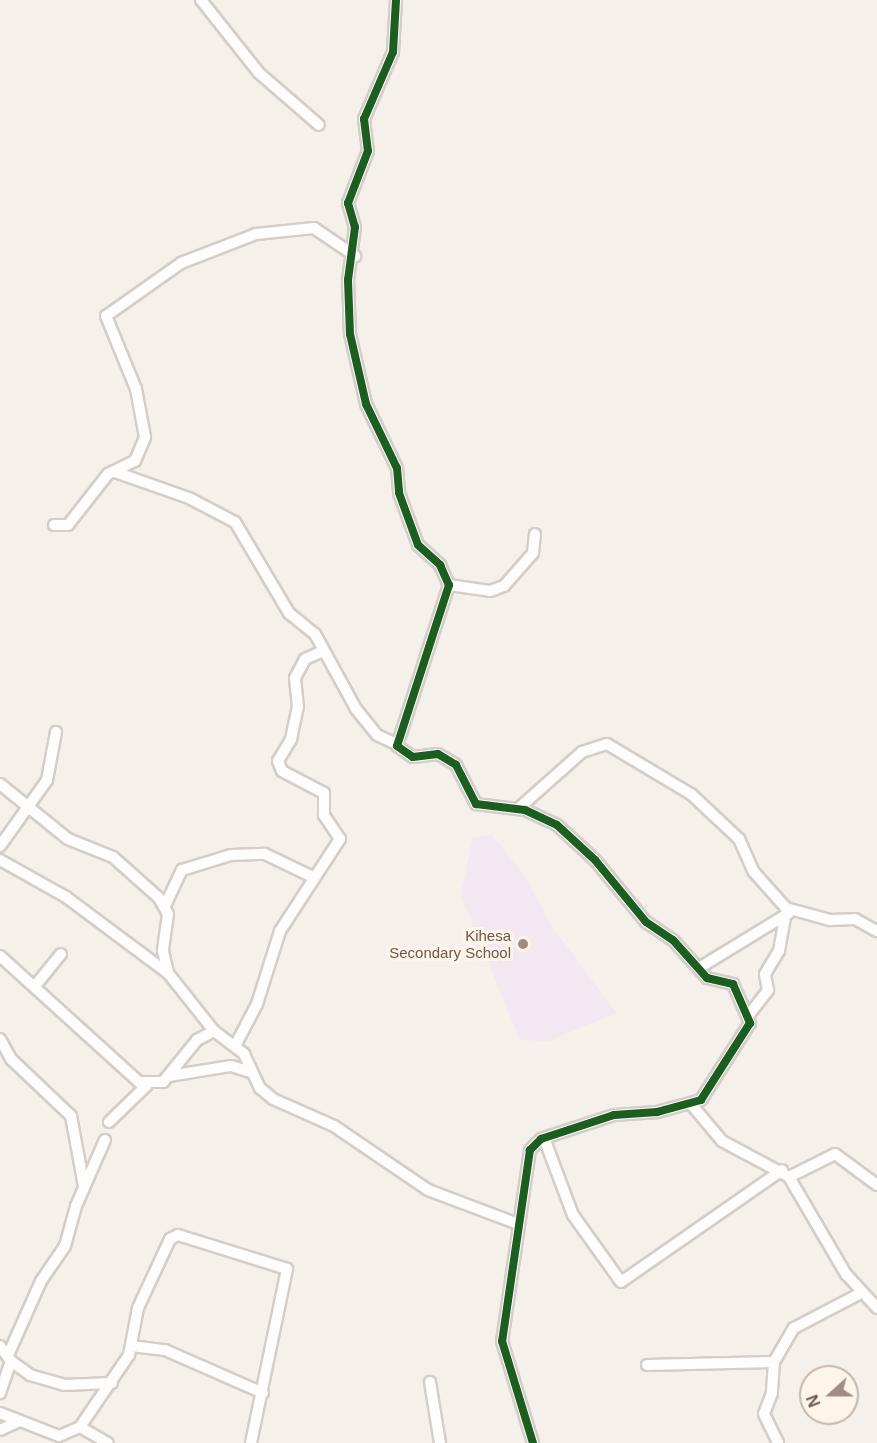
<!DOCTYPE html>
<style>
body{margin:0}
#map{position:relative;width:877px;height:1443px;overflow:hidden;background:#f5f0ea;font-family:Arial,sans-serif}
div>[style]{position:absolute}
.education>*{inset:0;background:#f1e8f1}
.roads{filter:drop-shadow(2px 0 #d4cdc8) drop-shadow(-2px 0 #d4cdc8) drop-shadow(0 2px #d4cdc8) drop-shadow(0 -2px #d4cdc8)}
.street>*{height:10px;margin:-5px;padding:0 5px;transform-origin:5px;border-radius:5px;background:#fefdfc}
.cycleway>*{height:8px;margin:-4px;padding:0 4px;transform-origin:4px;border-radius:4px;background:#1b5e20}
.dots>*{width:16px;height:16px;translate:-50% -50%;box-sizing:border-box;border:3px solid #fef5ea;border-radius:50%}
span{translate:-50% -50%;white-space:nowrap;text-align:center;line-height:1.15;-webkit-text-stroke:6px #fef5ea;paint-order:stroke}
.poi-label{font-size:15px;color:#71574c}
.right{translate:-100% -50%;text-align:right}
.north{position:absolute;left:799px;top:1365px;width:60px;height:60px;box-sizing:border-box;background:#fef5ea;border:2px solid #c6b6ab;border-radius:50%;rotate:249deg;font-size:16px;font-weight:700;line-height:24px;text-align:center;color:#71574c}
.north::after{content:'';display:block;margin:auto;width:21px;height:27px;background:#9f8d83;clip-path:polygon(50% 0,100% 100%,50% 72%,0 100%)}
</style>
<div id="map">
<div class="education">
<i style="clip-path:polygon(492px 835px,523px 874px,553px 928px,616px 1013px,548px 1041px,520px 1040px,461px 895px,473px 837px)"></i>
</div>
<div class="roads">
<div class="street">
<i style="left:201px;top:0;width:93px;rotate:51.5deg"></i>
<i style="left:259px;top:73px;width:79px;rotate:40.9deg"></i>
<i style="left:396px;top:0;width:52px;rotate:93.3deg"></i>
<i style="left:393px;top:52px;width:73px;rotate:113.4deg"></i>
<i style="left:364px;top:119px;width:32px;rotate:83deg"></i>
<i style="left:368px;top:151px;width:56px;rotate:111deg"></i>
<i style="left:348px;top:203px;width:25px;rotate:74deg"></i>
<i style="left:355px;top:227px;width:53px;rotate:97.5deg"></i>
<i style="left:348px;top:280px;width:54px;rotate:87.9deg"></i>
<i style="left:350px;top:334px;width:72px;rotate:77.1deg"></i>
<i style="left:366px;top:404px;width:71px;rotate:64.2deg"></i>
<i style="left:397px;top:468px;width:25px;rotate:85deg"></i>
<i style="left:399px;top:493px;width:55px;rotate:69.9deg"></i>
<i style="left:418px;top:545px;width:30px;rotate:42deg"></i>
<i style="left:440px;top:565px;width:22px;rotate:66deg"></i>
<i style="left:449px;top:585px;width:169px;rotate:107.9deg"></i>
<i style="left:397px;top:746px;width:19px;rotate:35deg"></i>
<i style="left:413px;top:757px;width:25px;rotate:-7deg"></i>
<i style="left:438px;top:754px;width:21px;rotate:31deg"></i>
<i style="left:456px;top:765px;width:44px;rotate:62.9deg"></i>
<i style="left:476px;top:804px;width:49px;rotate:7deg"></i>
<i style="left:525px;top:810px;width:35px;rotate:25deg"></i>
<i style="left:557px;top:825px;width:52px;rotate:42.6deg"></i>
<i style="left:595px;top:860px;width:80px;rotate:50.6deg"></i>
<i style="left:646px;top:922px;width:32px;rotate:34deg"></i>
<i style="left:673px;top:940px;width:51px;rotate:48.2deg"></i>
<i style="left:707px;top:978px;width:27px;rotate:13deg"></i>
<i style="left:733px;top:984px;width:43px;rotate:66.4deg"></i>
<i style="left:750px;top:1023px;width:91px;rotate:122.5deg"></i>
<i style="left:701px;top:1100px;width:46px;rotate:164.7deg"></i>
<i style="left:657px;top:1112px;width:43px;rotate:176deg"></i>
<i style="left:614px;top:1115px;width:77px;rotate:161.8deg"></i>
<i style="left:541px;top:1139px;width:16px;rotate:135deg"></i>
<i style="left:530px;top:1150px;width:193px;rotate:98.3deg"></i>
<i style="left:502px;top:1341px;width:107px;rotate:73.1deg"></i>
<i style="left:115px;top:472px;width:78px;rotate:19.4deg"></i>
<i style="left:189px;top:498px;width:52px;rotate:27.6deg"></i>
<i style="left:235px;top:522px;width:106px;rotate:59.3deg"></i>
<i style="left:289px;top:613px;width:33px;rotate:39deg"></i>
<i style="left:315px;top:634px;width:85px;rotate:61.3deg"></i>
<i style="left:356px;top:709px;width:33px;rotate:51deg"></i>
<i style="left:377px;top:735px;width:21px;rotate:25deg"></i>
<i style="left:54px;top:525px;width:14px"></i>
<i style="left:68px;top:525px;width:65px;rotate:-51.9deg"></i>
<i style="left:108px;top:474px;width:30px;rotate:-26deg"></i>
<i style="left:135px;top:461px;width:26px;rotate:-67deg"></i>
<i style="left:145px;top:437px;width:49px;rotate:-100.6deg"></i>
<i style="left:136px;top:389px;width:79px;rotate:-112.3deg"></i>
<i style="left:106px;top:316px;width:92px;rotate:-35.2deg"></i>
<i style="left:181px;top:263px;width:80px;rotate:-21.1deg"></i>
<i style="left:256px;top:234px;width:58px;rotate:-5.9deg"></i>
<i style="left:314px;top:228px;width:50px;rotate:34.3deg"></i>
<i style="left:449px;top:585px;width:41px;rotate:8.3deg"></i>
<i style="left:490px;top:591px;width:15px;rotate:-20deg"></i>
<i style="left:504px;top:586px;width:44px;rotate:-48.7deg"></i>
<i style="left:533px;top:553px;width:19px;rotate:-84deg"></i>
<i style="left:0;top:784px;width:87px;rotate:39deg"></i>
<i style="left:68px;top:839px;width:48px;rotate:21.8deg"></i>
<i style="left:113px;top:857px;width:62px;rotate:41.7deg"></i>
<i style="left:159px;top:898px;width:18px;rotate:61deg"></i>
<i style="left:168px;top:914px;width:37px;rotate:98deg"></i>
<i style="left:163px;top:951px;width:23px;rotate:77deg"></i>
<i style="left:168px;top:973px;width:74px;rotate:51.6deg"></i>
<i style="left:519px;top:808px;width:84px;rotate:-41.6deg"></i>
<i style="left:582px;top:752px;width:26px;rotate:-18deg"></i>
<i style="left:607px;top:744px;width:98px;rotate:30.8deg"></i>
<i style="left:691px;top:794px;width:66px;rotate:43.2deg"></i>
<i style="left:739px;top:839px;width:36px;rotate:66deg"></i>
<i style="left:754px;top:872px;width:48px;rotate:48.4deg"></i>
<i style="left:786px;top:908px;width:46px;rotate:15.3deg"></i>
<i style="left:830px;top:920px;width:25px;rotate:-2deg"></i>
<i style="left:855px;top:919px;width:25px;rotate:29deg"></i>
<i style="left:0;top:846px;width:81px;rotate:-54.5deg"></i>
<i style="left:47px;top:780px;width:49px;rotate:-79.4deg"></i>
<i style="left:0;top:860px;width:76px;rotate:29.3deg"></i>
<i style="left:66px;top:897px;width:127px;rotate:36.7deg"></i>
<i style="left:165px;top:906px;width:40px;rotate:-65deg"></i>
<i style="left:182px;top:870px;width:51px;rotate:-17deg"></i>
<i style="left:231px;top:855px;width:34px;rotate:-2deg"></i>
<i style="left:265px;top:854px;width:53px;rotate:25.6deg"></i>
<i style="left:0;top:956px;width:188px;rotate:42.2deg"></i>
<i style="left:139px;top:1082px;width:24px"></i>
<i style="left:163px;top:1082px;width:54px;rotate:-51deg"></i>
<i style="left:197px;top:1040px;width:19px;rotate:-28deg"></i>
<i style="left:214px;top:1031px;width:38px;rotate:37deg"></i>
<i style="left:244px;top:1054px;width:38px;rotate:65deg"></i>
<i style="left:260px;top:1088px;width:17px;rotate:40deg"></i>
<i style="left:273px;top:1099px;width:67px;rotate:23.9deg"></i>
<i style="left:334px;top:1126px;width:114px;rotate:34.2deg"></i>
<i style="left:428px;top:1190px;width:96px;rotate:20.7deg"></i>
<i style="left:699px;top:968px;width:105px;rotate:-31.4deg"></i>
<i style="left:35px;top:986px;width:41px;rotate:-50.9deg"></i>
<i style="left:748px;top:1016px;width:33px;rotate:-52deg"></i>
<i style="left:768px;top:990px;width:16px;rotate:-101deg"></i>
<i style="left:765px;top:974px;width:27px;rotate:-59deg"></i>
<i style="left:779px;top:951px;width:35px;rotate:-80deg"></i>
<i style="left:0;top:1039px;width:23px;rotate:61deg"></i>
<i style="left:11px;top:1059px;width:83px;rotate:43.5deg"></i>
<i style="left:71px;top:1116px;width:71px;rotate:79.5deg"></i>
<i style="left:235px;top:1046px;width:47px;rotate:-62.4deg"></i>
<i style="left:257px;top:1004px;width:77px;rotate:-72.5deg"></i>
<i style="left:280px;top:931px;width:110px;rotate:-56.9deg"></i>
<i style="left:340px;top:839px;width:29px;rotate:-124deg"></i>
<i style="left:324px;top:815px;width:22px;rotate:-90deg"></i>
<i style="left:324px;top:793px;width:47px;rotate:-152.4deg"></i>
<i style="left:282px;top:771px;width:11px;rotate:-112deg"></i>
<i style="left:278px;top:761px;width:26px;rotate:-59deg"></i>
<i style="left:291px;top:739px;width:33px;rotate:-78deg"></i>
<i style="left:298px;top:707px;width:29px;rotate:-96deg"></i>
<i style="left:295px;top:678px;width:21px;rotate:-62deg"></i>
<i style="left:305px;top:659px;width:17px;rotate:-24deg"></i>
<i style="left:169px;top:1076px;width:63px;rotate:-9.2deg"></i>
<i style="left:231px;top:1066px;width:21px;rotate:17deg"></i>
<i style="left:691px;top:1104px;width:48px;rotate:50deg"></i>
<i style="left:722px;top:1141px;width:76px;rotate:28.2deg"></i>
<i style="left:789px;top:1177px;width:113px;rotate:59.6deg"></i>
<i style="left:846px;top:1274px;width:46px;rotate:47.6deg"></i>
<i style="left:109px;top:1122px;width:53px;rotate:-44.2deg"></i>
<i style="left:544px;top:1138px;width:82px;rotate:69.4deg"></i>
<i style="left:573px;top:1215px;width:82px;rotate:54.4deg"></i>
<i style="left:621px;top:1282px;width:196px;rotate:-34.8deg"></i>
<i style="left:789px;top:1177px;width:51px;rotate:-26.6deg"></i>
<i style="left:835px;top:1154px;width:52px;rotate:36.4deg"></i>
<i style="left:0;top:1346px;width:19px;rotate:54deg"></i>
<i style="left:11px;top:1361px;width:34px;rotate:109deg"></i>
<i style="left:131px;top:1346px;width:34px;rotate:7deg"></i>
<i style="left:165px;top:1350px;width:107px;rotate:23.7deg"></i>
<i style="left:9px;top:1353px;width:79px;rotate:-66deg"></i>
<i style="left:41px;top:1281px;width:42px;rotate:-55.6deg"></i>
<i style="left:65px;top:1246px;width:41px;rotate:-74.6deg"></i>
<i style="left:76px;top:1206px;width:72px;rotate:-66.3deg"></i>
<i style="left:11px;top:1361px;width:24px;rotate:36deg"></i>
<i style="left:30px;top:1375px;width:35px;rotate:16deg"></i>
<i style="left:64px;top:1385px;width:48px;rotate:-2.4deg"></i>
<i style="left:774px;top:1362px;width:31px;rotate:94deg"></i>
<i style="left:772px;top:1393px;width:22px;rotate:111deg"></i>
<i style="left:764px;top:1414px;width:32px;rotate:64deg"></i>
<i style="left:647px;top:1365px;width:127px;rotate:-1.4deg"></i>
<i style="left:774px;top:1362px;width:39px;rotate:-60deg"></i>
<i style="left:794px;top:1328px;width:73px;rotate:-27.6deg"></i>
<i style="left:430px;top:1382px;width:62px;rotate:80.7deg"></i>
<i style="left:0;top:1413px;width:63px;rotate:21.3deg"></i>
<i style="left:59px;top:1436px;width:23px;rotate:-23deg"></i>
<i style="left:80px;top:1427px;width:87px;rotate:-55.8deg"></i>
<i style="left:129px;top:1355px;width:48px;rotate:-79.2deg"></i>
<i style="left:138px;top:1308px;width:76px;rotate:-65.1deg"></i>
<i style="left:170px;top:1239px;width:9px;rotate:-27deg"></i>
<i style="left:178px;top:1235px;width:114px;rotate:17.3deg"></i>
<i style="left:287px;top:1269px;width:178px;rotate:101.7deg"></i>
<i style="left:80px;top:1427px;width:32px;rotate:30deg"></i>
<i style="left:0;top:1430px;width:21px;rotate:-25deg"></i>
</div>
</div>
<div class="cycleway">
<i style="left:396px;top:0;width:52px;rotate:93.3deg"></i>
<i style="left:393px;top:52px;width:73px;rotate:113.4deg"></i>
<i style="left:364px;top:119px;width:32px;rotate:83deg"></i>
<i style="left:368px;top:151px;width:56px;rotate:111deg"></i>
<i style="left:348px;top:203px;width:25px;rotate:74deg"></i>
<i style="left:355px;top:227px;width:53px;rotate:97.5deg"></i>
<i style="left:348px;top:280px;width:54px;rotate:87.9deg"></i>
<i style="left:350px;top:334px;width:72px;rotate:77.1deg"></i>
<i style="left:366px;top:404px;width:71px;rotate:64.2deg"></i>
<i style="left:397px;top:468px;width:25px;rotate:85deg"></i>
<i style="left:399px;top:493px;width:55px;rotate:69.9deg"></i>
<i style="left:418px;top:545px;width:30px;rotate:42deg"></i>
<i style="left:440px;top:565px;width:22px;rotate:66deg"></i>
<i style="left:449px;top:585px;width:169px;rotate:107.9deg"></i>
<i style="left:397px;top:746px;width:19px;rotate:35deg"></i>
<i style="left:413px;top:757px;width:25px;rotate:-7deg"></i>
<i style="left:438px;top:754px;width:21px;rotate:31deg"></i>
<i style="left:456px;top:765px;width:44px;rotate:62.9deg"></i>
<i style="left:476px;top:804px;width:49px;rotate:7deg"></i>
<i style="left:525px;top:810px;width:35px;rotate:25deg"></i>
<i style="left:557px;top:825px;width:52px;rotate:42.6deg"></i>
<i style="left:595px;top:860px;width:80px;rotate:50.6deg"></i>
<i style="left:646px;top:922px;width:32px;rotate:34deg"></i>
<i style="left:673px;top:940px;width:51px;rotate:48.2deg"></i>
<i style="left:707px;top:978px;width:27px;rotate:13deg"></i>
<i style="left:733px;top:984px;width:43px;rotate:66.4deg"></i>
<i style="left:750px;top:1023px;width:91px;rotate:122.5deg"></i>
<i style="left:701px;top:1100px;width:46px;rotate:164.7deg"></i>
<i style="left:657px;top:1112px;width:43px;rotate:176deg"></i>
<i style="left:614px;top:1115px;width:77px;rotate:161.8deg"></i>
<i style="left:541px;top:1139px;width:16px;rotate:135deg"></i>
<i style="left:530px;top:1150px;width:193px;rotate:98.3deg"></i>
<i style="left:502px;top:1341px;width:107px;rotate:73.1deg"></i>
</div>
<div class="dots">
<i style="left:523px;top:944px;background:#9f8d83"></i>
</div>
<div class="poi-label">
<span class="right" style="left:511px;top:944px">Kihesa<br>Secondary School</span>
</div>
<div class="north">N</div>
</div>
